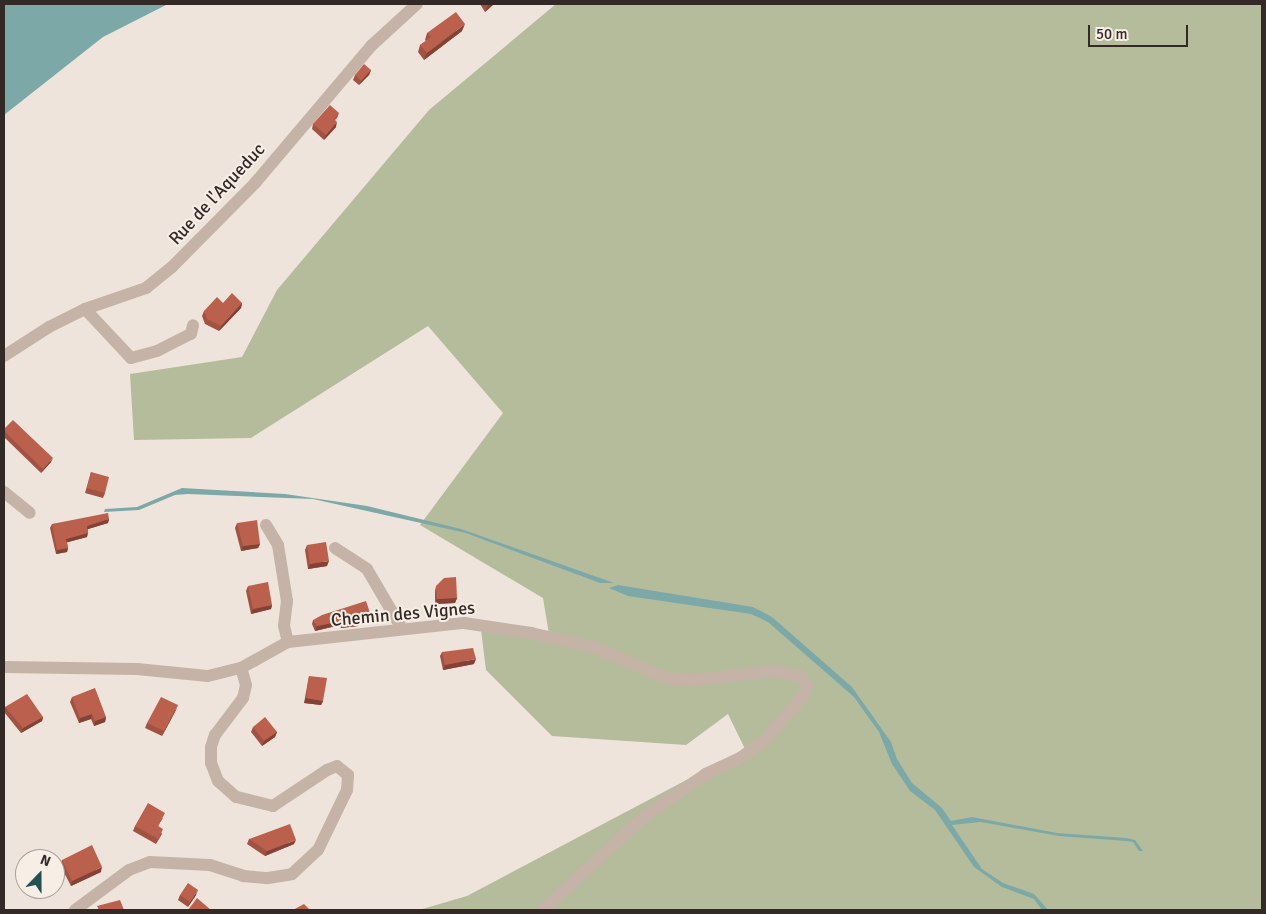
<!DOCTYPE html>
<style>
body{margin:0}
#map{position:relative;width:1266px;height:914px;overflow:hidden;background:#efe4db;font-family:Signika,sans-serif}
div>[style]{position:absolute}
.green>*{inset:0;background:#b4bc9c}
.water>*{inset:0;background:#7ca9a8}
.minor>*{height:12px;margin:-6px;padding:0 6px;transform-origin:6px;border-radius:6px;background:#c6b3a8}
.tertiary>*{height:12px;margin:-6px;padding:0 6px;transform-origin:6px;border-radius:6px;background:#c6b3a8}
.wall>*{inset:0;background:#a05342}
.shaded-wall>*{inset:0;background:#824336}
.building>*{inset:0;background:#ba604d}
span{translate:-50% -50%;white-space:nowrap;text-align:center;line-height:1.15;-webkit-text-stroke:4px #f7eee6;paint-order:stroke}
.street-label{font-size:18px;color:#332a27}
.frame{position:absolute;inset:0;border:5px solid #332a27;pointer-events:none}
.north{position:absolute;left:15px;top:849px;width:50px;height:50px;box-sizing:border-box;background:#f7eee6;border:1px solid #a9a09a;border-radius:50%;rotate:22deg;font-size:14px;font-weight:700;line-height:20px;text-align:center;color:#332a27}
.north::after{content:'';display:block;margin:auto;width:18px;height:22px;background:#215150;clip-path:polygon(50% 0,100% 100%,50% 72%,0 100%)}
.scale{position:absolute;left:1088px;top:25px;width:100px;height:22px;box-sizing:border-box;border:2px solid #332a27;border-top:0;padding-left:6px;font-size:15px;line-height:18px;white-space:nowrap;color:#332a27;-webkit-text-stroke:4px #f7eee6;paint-order:stroke}
</style>
<div id="map">
<div class="green">
<i style="clip-path:polygon(556px 4px,1262px 4px,1262px 910px,419px 910px,467px 896px,745px 749px,728px 714px,686px 745px,552px 736px,486px 670px,481px 630px,549px 634px,543px 598px,420px 525px,503px 413px,428px 326px,251px 438px,134px 440px,130px 374px,242px 357px,277px 290px,429px 110px)"></i>
</div>
<div class="water">
<i style="clip-path:polygon(4px 4px,168px 4px,103px 37px,4px 115px)"></i>
<i style="clip-path:polygon(182px 488px,285px 494px,367px 506px,461px 529px,614px 583px,600px 583px,466px 533px,313px 499px,188px 494px,175px 495px,139px 510px,104px 512px,105px 509px,137px 507px)"></i>
<i style="clip-path:polygon(618px 585px,753px 607px,772px 617px,852px 687px,891px 742px,897px 759px,912px 783px,942px 808px,951px 821px,972px 817px,1057px 833px,1126px 838px,1135px 840px,1143px 851px,1139px 851px,1133px 842px,1126px 841px,1059px 836px,981px 822px,952px 825px,982px 869px,1003px 883px,1034px 894px,1048px 910px,1042px 910px,1034px 899px,1002px 887px,974px 867px,935px 810px,910px 791px,892px 764px,879px 732px,854px 697px,768px 622px,751px 614px,628px 596px,609px 588px)"></i>
</div>
<div class="minor">
<i style="left:85px;top:309px;width:67px;rotate:46.8deg"></i>
<i style="left:131px;top:358px;width:27px;rotate:-15deg"></i>
<i style="left:157px;top:351px;width:38px;rotate:-27deg"></i>
<i style="left:191px;top:334px;width:9px;rotate:-77deg"></i>
<i style="left:4px;top:492px;width:33px;rotate:39deg"></i>
<i style="left:266px;top:525px;width:23px;rotate:59deg"></i>
<i style="left:278px;top:545px;width:57px;rotate:80.9deg"></i>
<i style="left:287px;top:601px;width:25px;rotate:97deg"></i>
<i style="left:284px;top:626px;width:16px;rotate:76deg"></i>
<i style="left:335px;top:548px;width:38px;rotate:33deg"></i>
<i style="left:367px;top:569px;width:69px;rotate:59.7deg"></i>
<i style="left:4px;top:667px;width:133px;rotate:0.9deg"></i>
<i style="left:137px;top:669px;width:71px;rotate:5.6deg"></i>
<i style="left:208px;top:676px;width:34px;rotate:-14deg"></i>
<i style="left:241px;top:668px;width:54px;rotate:-29deg"></i>
<i style="left:288px;top:642px;width:177px;rotate:-6.2deg"></i>
<i style="left:464px;top:623px;width:68px;rotate:8.5deg"></i>
<i style="left:531px;top:633px;width:64px;rotate:12.7deg"></i>
<i style="left:593px;top:647px;width:82px;rotate:22.8deg"></i>
<i style="left:669px;top:679px;width:26px;rotate:2deg"></i>
<i style="left:695px;top:680px;width:80px;rotate:-6.5deg"></i>
<i style="left:774px;top:671px;width:26px;rotate:11deg"></i>
<i style="left:800px;top:676px;width:11px;rotate:52deg"></i>
<i style="left:807px;top:685px;width:10px;rotate:107deg"></i>
<i style="left:804px;top:695px;width:60px;rotate:130.9deg"></i>
<i style="left:765px;top:740px;width:31px;rotate:144deg"></i>
<i style="left:740px;top:758px;width:38px;rotate:155deg"></i>
<i style="left:706px;top:774px;width:73px;rotate:145.7deg"></i>
<i style="left:646px;top:815px;width:140px;rotate:137.3deg"></i>
<i style="left:75px;top:910px;width:67px;rotate:-36.5deg"></i>
<i style="left:129px;top:870px;width:22px;rotate:-21deg"></i>
<i style="left:150px;top:862px;width:60px;rotate:2.9deg"></i>
<i style="left:210px;top:865px;width:35px;rotate:18deg"></i>
<i style="left:243px;top:876px;width:25px;rotate:5deg"></i>
<i style="left:268px;top:878px;width:24px;rotate:-9deg"></i>
<i style="left:292px;top:874px;width:35px;rotate:-43deg"></i>
<i style="left:318px;top:850px;width:67px;rotate:-64.2deg"></i>
<i style="left:347px;top:790px;width:15px;rotate:-86deg"></i>
<i style="left:348px;top:775px;width:14px;rotate:-141deg"></i>
<i style="left:337px;top:766px;width:11px;rotate:158deg"></i>
<i style="left:327px;top:770px;width:65px;rotate:146.3deg"></i>
<i style="left:273px;top:806px;width:38px;rotate:-166deg"></i>
<i style="left:236px;top:797px;width:24px;rotate:-138deg"></i>
<i style="left:218px;top:781px;width:19px;rotate:-111deg"></i>
<i style="left:211px;top:763px;width:16px;rotate:-90deg"></i>
<i style="left:211px;top:747px;width:13px;rotate:-72deg"></i>
<i style="left:215px;top:735px;width:46px;rotate:-52.9deg"></i>
<i style="left:243px;top:698px;width:13px;rotate:-77deg"></i>
<i style="left:246px;top:685px;width:18px;rotate:-106deg"></i>
</div>
<div class="tertiary">
<i style="left:4px;top:356px;width:54px;rotate:-32.8deg"></i>
<i style="left:49px;top:327px;width:40px;rotate:-26.6deg"></i>
<i style="left:85px;top:309px;width:65px;rotate:-19deg"></i>
<i style="left:146px;top:288px;width:33px;rotate:-39deg"></i>
<i style="left:172px;top:267px;width:118px;rotate:-45.3deg"></i>
<i style="left:255px;top:183px;width:180px;rotate:-49.7deg"></i>
<i style="left:371px;top:46px;width:62px;rotate:-42.4deg"></i>
</div>
<div class="wall">
<i style="clip-path:polygon(480px 4px,494px 4px,485px 12px)"></i>
<i style="clip-path:polygon(462px 31px,424px 60px,418px 52px,420px 45px,426px 41px,425px 40px,427px 33px)"></i>
<i style="clip-path:polygon(371px 70px,369px 75px,359px 85px,353px 80px,355px 75px)"></i>
<i style="clip-path:polygon(339px 113px,337px 118px,335px 120px,336px 127px,324px 140px,312px 129px,313px 124px)"></i>
<i style="clip-path:polygon(223px 303px,242px 303px,241px 308px,219px 331px,205px 324px,202px 316px,204px 311px)"></i>
<i style="clip-path:polygon(4px 429px,51px 462px,41px 473px,4px 437px)"></i>
<i style="clip-path:polygon(91px 472px,105px 493px,103px 498px,85px 493px)"></i>
<i style="clip-path:polygon(109px 519px,108px 523px,88px 529px,87px 537px,67px 542px,68px 548px,67px 552px,56px 554px,50px 528px,52px 524px)"></i>
<i style="clip-path:polygon(237px 523px,260px 544px,258px 548px,241px 551px,235px 528px)"></i>
<i style="clip-path:polygon(307px 545px,327px 566px,308px 569px,305px 550px)"></i>
<i style="clip-path:polygon(248px 586px,272px 605px,271px 609px,251px 614px,246px 591px)"></i>
<i style="clip-path:polygon(436px 586px,457px 598px,455px 603px,435px 604px,435px 591px)"></i>
<i style="clip-path:polygon(368px 617px,359px 620px,359px 622px,358px 626px,341px 628px,340px 625px,315px 631px,312px 624px,313px 620px)"></i>
<i style="clip-path:polygon(442px 652px,474px 664px,443px 670px,440px 656px)"></i>
<i style="clip-path:polygon(309px 676px,323px 701px,321px 705px,304px 703px,308px 681px)"></i>
<i style="clip-path:polygon(72px 697px,106px 717px,105px 722px,94px 726px,91px 719px,79px 723px,70px 702px)"></i>
<i style="clip-path:polygon(5px 707px,43px 717px,42px 721px,21px 733px,4px 712px)"></i>
<i style="clip-path:polygon(176px 710px,162px 736px,145px 728px,147px 723px)"></i>
<i style="clip-path:polygon(253px 727px,277px 732px,275px 737px,262px 746px,251px 732px)"></i>
<i style="clip-path:polygon(163px 818px,158px 826px,162px 834px,156px 844px,133px 831px,135px 826px)"></i>
<i style="clip-path:polygon(249px 839px,294px 844px,265px 856px,247px 844px)"></i>
<i style="clip-path:polygon(62px 860px,101px 872px,71px 886px,60px 865px)"></i>
<i style="clip-path:polygon(180px 895px,196px 895px,188px 907px,178px 900px)"></i>
</div>
<div class="shaded-wall">
<i style="clip-path:polygon(489px 4px,494px 4px,485px 12px,488px 5px)"></i>
<i style="clip-path:polygon(465px 24px,462px 31px,424px 60px,427px 53px)"></i>
<i style="clip-path:polygon(371px 70px,369px 75px,359px 85px,361px 81px)"></i>
<i style="clip-path:polygon(337px 122px,336px 127px,324px 140px,326px 135px)"></i>
<i style="clip-path:polygon(242px 303px,241px 308px,219px 331px,221px 326px)"></i>
<i style="clip-path:polygon(53px 458px,51px 462px,41px 473px,43px 469px)"></i>
<i style="clip-path:polygon(109px 519px,108px 523px,85px 530px,87px 526px)"></i>
<i style="clip-path:polygon(88px 533px,87px 537px,65px 543px,66px 539px)"></i>
<i style="clip-path:polygon(260px 544px,258px 548px,241px 551px,243px 546px)"></i>
<i style="clip-path:polygon(68px 548px,67px 552px,56px 554px,57px 550px)"></i>
<i style="clip-path:polygon(329px 561px,327px 566px,308px 569px,310px 564px)"></i>
<i style="clip-path:polygon(457px 598px,455px 603px,435px 604px,437px 599px)"></i>
<i style="clip-path:polygon(272px 605px,271px 609px,251px 614px,253px 609px)"></i>
<i style="clip-path:polygon(370px 613px,368px 617px,356px 621px,357px 617px)"></i>
<i style="clip-path:polygon(342px 621px,340px 625px,315px 631px,317px 626px)"></i>
<i style="clip-path:polygon(359px 622px,358px 626px,341px 628px,343px 624px)"></i>
<i style="clip-path:polygon(476px 659px,474px 664px,443px 670px,445px 665px)"></i>
<i style="clip-path:polygon(306px 698px,323px 701px,321px 705px,304px 703px)"></i>
<i style="clip-path:polygon(178px 705px,176px 710px,162px 736px,164px 731px)"></i>
<i style="clip-path:polygon(92px 714px,91px 719px,79px 723px,80px 718px)"></i>
<i style="clip-path:polygon(43px 717px,42px 721px,21px 733px,23px 728px)"></i>
<i style="clip-path:polygon(106px 717px,105px 722px,94px 726px,95px 721px)"></i>
<i style="clip-path:polygon(277px 732px,275px 737px,262px 746px,264px 741px)"></i>
<i style="clip-path:polygon(296px 840px,294px 844px,265px 856px,267px 851px)"></i>
<i style="clip-path:polygon(102px 867px,101px 872px,71px 886px,72px 881px)"></i>
<i style="clip-path:polygon(198px 890px,196px 895px,188px 907px,190px 902px)"></i>
</div>
<div class="building">
<i style="clip-path:polygon(456px 12px,465px 24px,427px 53px,420px 45px,431px 37px,427px 33px)"></i>
<i style="clip-path:polygon(364px 64px,371px 70px,361px 81px,355px 75px)"></i>
<i style="clip-path:polygon(330px 105px,339px 113px,334px 119px,337px 122px,326px 135px,313px 124px)"></i>
<i style="clip-path:polygon(232px 293px,242px 303px,221px 326px,207px 319px,204px 311px,217px 297px,223px 303px)"></i>
<i style="clip-path:polygon(13px 420px,53px 458px,43px 469px,4px 431px,4px 429px)"></i>
<i style="clip-path:polygon(91px 472px,109px 477px,105px 493px,87px 488px)"></i>
<i style="clip-path:polygon(108px 513px,109px 519px,87px 526px,88px 533px,66px 539px,68px 548px,57px 550px,52px 524px)"></i>
<i style="clip-path:polygon(257px 520px,260px 544px,243px 546px,237px 523px)"></i>
<i style="clip-path:polygon(326px 542px,329px 561px,310px 564px,307px 545px)"></i>
<i style="clip-path:polygon(456px 577px,457px 598px,437px 599px,436px 586px,444px 578px)"></i>
<i style="clip-path:polygon(268px 582px,272px 605px,253px 609px,248px 586px)"></i>
<i style="clip-path:polygon(366px 601px,370px 613px,357px 617px,359px 622px,343px 624px,342px 621px,317px 626px,313px 620px,322px 615px)"></i>
<i style="clip-path:polygon(473px 648px,476px 659px,445px 665px,442px 652px)"></i>
<i style="clip-path:polygon(309px 676px,327px 678px,323px 701px,306px 698px)"></i>
<i style="clip-path:polygon(95px 688px,106px 717px,95px 721px,92px 714px,80px 718px,72px 697px)"></i>
<i style="clip-path:polygon(27px 694px,43px 717px,23px 728px,5px 707px)"></i>
<i style="clip-path:polygon(161px 697px,178px 705px,164px 731px,147px 723px)"></i>
<i style="clip-path:polygon(265px 717px,277px 732px,264px 741px,253px 727px)"></i>
<i style="clip-path:polygon(148px 803px,165px 813px,158px 826px,163px 829px,158px 839px,135px 826px)"></i>
<i style="clip-path:polygon(290px 824px,296px 840px,267px 851px,249px 839px)"></i>
<i style="clip-path:polygon(92px 845px,102px 867px,72px 881px,62px 860px)"></i>
<i style="clip-path:polygon(188px 883px,198px 890px,190px 902px,180px 895px)"></i>
<i style="clip-path:polygon(197px 898px,211px 910px,188px 910px)"></i>
<i style="clip-path:polygon(120px 900px,124px 910px,99px 910px,97px 906px)"></i>
<i style="clip-path:polygon(304px 904px,310px 910px,293px 910px)"></i>
</div>
<div class="street-label">
<span style="left:217px;top:194px;rotate:-47deg">Rue de l'Aqueduc</span>
<span style="left:403px;top:614px;rotate:-5deg">Chemin des Vignes</span>
</div>
<div class="frame"></div>
<div class="north">N</div>
<div class="scale">50 m</div>
</div>
